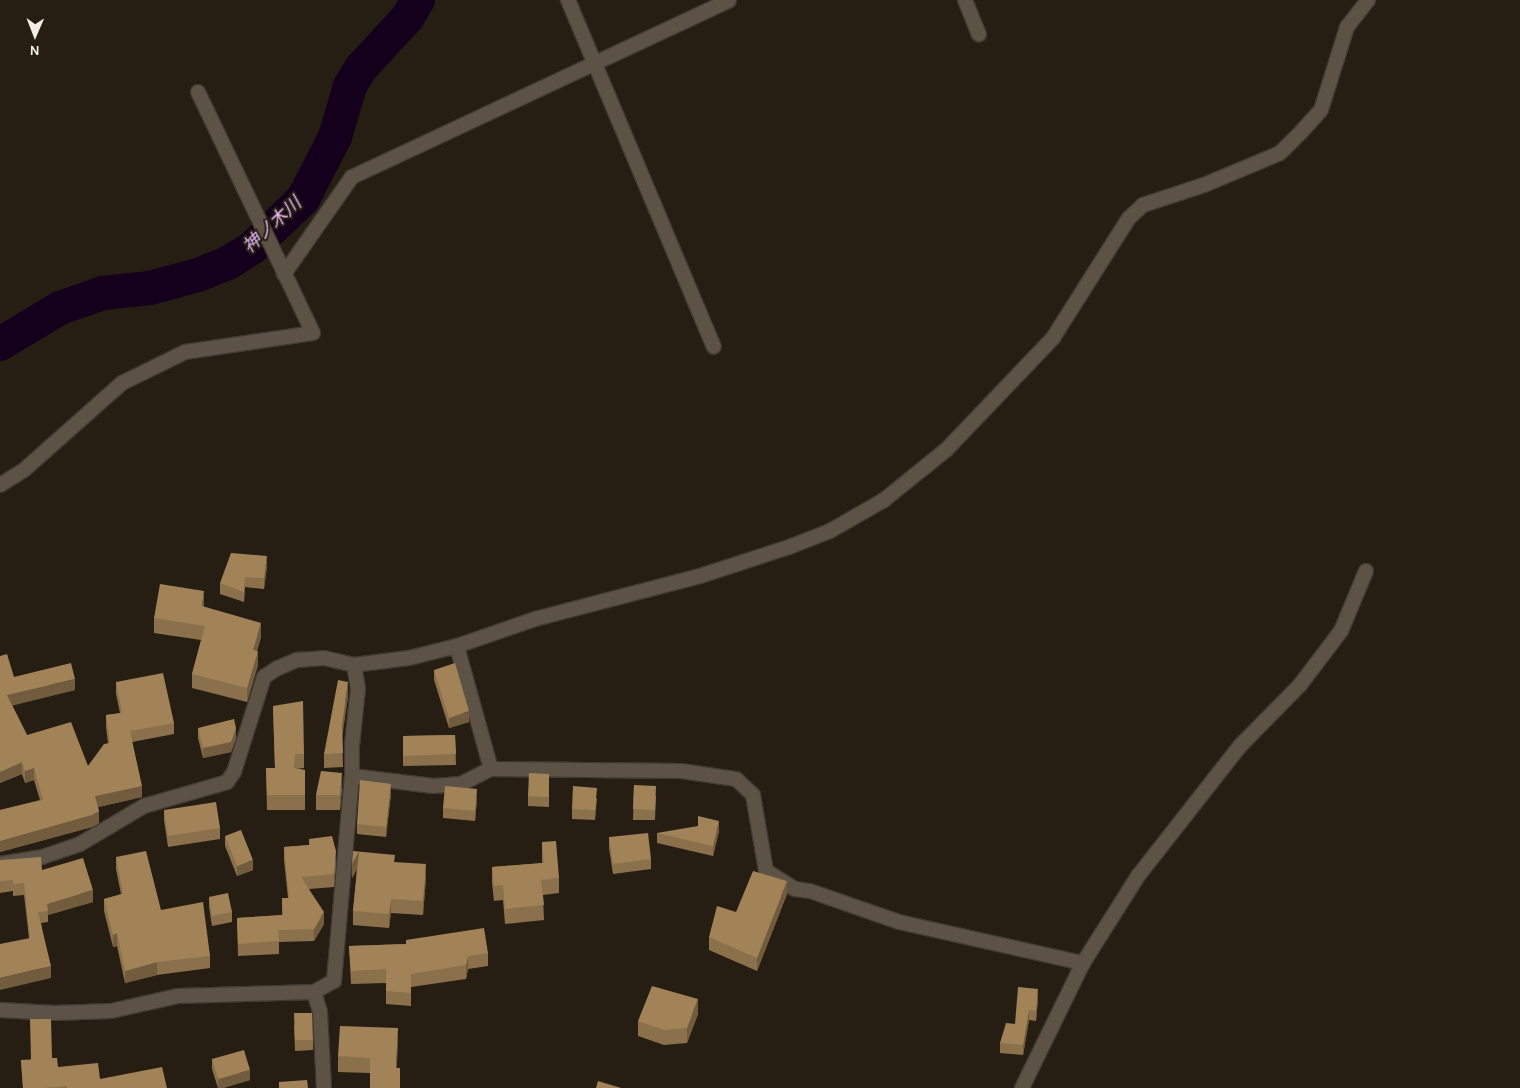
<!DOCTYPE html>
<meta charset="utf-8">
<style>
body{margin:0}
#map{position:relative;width:1520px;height:1088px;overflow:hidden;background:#261e12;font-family:Karla,"Noto Sans JP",sans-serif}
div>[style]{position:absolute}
.river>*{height:34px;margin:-17px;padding:0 17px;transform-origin:17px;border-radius:17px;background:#14001c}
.roads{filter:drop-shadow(1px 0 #413a33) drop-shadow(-1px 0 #413a33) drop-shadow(0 1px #413a33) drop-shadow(0 -1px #413a33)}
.minor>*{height:14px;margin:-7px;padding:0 7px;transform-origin:7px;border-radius:7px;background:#5c5245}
.wall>*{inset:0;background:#8a714b}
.shaded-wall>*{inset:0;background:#715c3d}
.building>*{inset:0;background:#a18357}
span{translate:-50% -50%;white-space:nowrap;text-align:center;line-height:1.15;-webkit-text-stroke:4px #261e12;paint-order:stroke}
.water-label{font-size:18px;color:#e3b6f6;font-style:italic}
.north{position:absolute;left:10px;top:10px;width:50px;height:50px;-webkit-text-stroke:4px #261e12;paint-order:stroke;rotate:181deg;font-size:14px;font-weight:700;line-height:20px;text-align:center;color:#f2ede5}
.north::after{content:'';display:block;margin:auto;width:18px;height:22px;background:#f2ede5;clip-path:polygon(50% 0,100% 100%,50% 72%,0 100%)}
</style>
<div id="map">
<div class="river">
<i style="left:0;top:344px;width:70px;rotate:-31deg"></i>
<i style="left:60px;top:308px;width:46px;rotate:-19.2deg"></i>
<i style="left:103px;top:293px;width:47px;rotate:-6.1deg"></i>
<i style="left:150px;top:288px;width:50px;rotate:-15.2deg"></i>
<i style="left:198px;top:275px;width:32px;rotate:-22deg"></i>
<i style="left:228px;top:263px;width:28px;rotate:-32deg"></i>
<i style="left:252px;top:248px;width:71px;rotate:-43.9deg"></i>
<i style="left:303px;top:199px;width:70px;rotate:-62.7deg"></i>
<i style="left:335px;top:137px;width:53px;rotate:-73.6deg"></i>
<i style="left:350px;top:86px;width:21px;rotate:-59deg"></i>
<i style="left:361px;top:68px;width:69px;rotate:-47.3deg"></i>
<i style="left:408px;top:17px;width:20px;rotate:-60deg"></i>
</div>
<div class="roads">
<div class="minor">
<i style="left:568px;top:0;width:376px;rotate:67.2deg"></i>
<i style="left:965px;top:0;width:37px;rotate:68deg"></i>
<i style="left:284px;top:274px;width:118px;rotate:-55deg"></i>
<i style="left:352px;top:177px;width:416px;rotate:-25.1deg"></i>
<i style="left:0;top:485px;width:28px;rotate:-32deg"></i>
<i style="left:24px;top:470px;width:131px;rotate:-41.6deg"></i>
<i style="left:122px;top:383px;width:70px;rotate:-26.2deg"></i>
<i style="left:185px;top:352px;width:129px;rotate:-8.4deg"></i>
<i style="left:313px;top:333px;width:267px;rotate:-115.5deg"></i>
<i style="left:491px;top:769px;width:128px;rotate:-105.5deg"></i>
<i style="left:457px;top:646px;width:83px;rotate:-19.1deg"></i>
<i style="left:535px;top:619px;width:171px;rotate:-14.6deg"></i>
<i style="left:700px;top:576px;width:94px;rotate:-18deg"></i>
<i style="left:789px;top:547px;width:44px;rotate:-21.3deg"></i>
<i style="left:830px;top:531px;width:62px;rotate:-29.9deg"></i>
<i style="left:884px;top:500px;width:80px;rotate:-38.9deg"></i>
<i style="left:946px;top:450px;width:155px;rotate:-46.3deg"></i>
<i style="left:1053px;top:338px;width:142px;rotate:-57.7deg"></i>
<i style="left:1129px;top:218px;width:19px;rotate:-43deg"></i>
<i style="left:1143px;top:205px;width:64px;rotate:-18.2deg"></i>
<i style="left:1204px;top:185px;width:82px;rotate:-22.8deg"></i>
<i style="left:1280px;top:153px;width:31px;rotate:-45deg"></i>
<i style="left:1302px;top:131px;width:28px;rotate:-48deg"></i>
<i style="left:1321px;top:110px;width:87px;rotate:-72.6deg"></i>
<i style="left:1347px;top:27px;width:34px;rotate:-52deg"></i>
<i style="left:352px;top:776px;width:31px;rotate:-90deg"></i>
<i style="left:352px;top:745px;width:56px;rotate:-83.9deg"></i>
<i style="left:358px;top:689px;width:24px;rotate:-99deg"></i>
<i style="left:0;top:864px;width:43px;rotate:-9.5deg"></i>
<i style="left:42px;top:857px;width:40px;rotate:-18.9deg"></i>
<i style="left:80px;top:844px;width:74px;rotate:-30.7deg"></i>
<i style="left:144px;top:806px;width:86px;rotate:-16.1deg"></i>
<i style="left:227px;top:782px;width:12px;rotate:-55deg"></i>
<i style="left:234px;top:772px;width:100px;rotate:-72.5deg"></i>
<i style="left:264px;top:677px;width:17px;rotate:-33deg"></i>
<i style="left:278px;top:668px;width:21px;rotate:-23deg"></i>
<i style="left:297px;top:660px;width:27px;rotate:-4deg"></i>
<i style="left:324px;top:658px;width:31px;rotate:13deg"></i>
<i style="left:354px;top:665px;width:55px;rotate:-7.3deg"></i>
<i style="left:409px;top:658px;width:49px;rotate:-14deg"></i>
<i style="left:314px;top:992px;width:21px;rotate:73deg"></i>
<i style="left:320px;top:1012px;width:76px;rotate:87deg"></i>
<i style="left:0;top:1010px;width:54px;rotate:3.2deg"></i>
<i style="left:54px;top:1013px;width:57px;rotate:-2deg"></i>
<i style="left:111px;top:1011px;width:69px;rotate:-12.6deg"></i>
<i style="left:178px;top:996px;width:136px;rotate:-1.7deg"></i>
<i style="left:314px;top:992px;width:23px;rotate:-29deg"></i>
<i style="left:334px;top:981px;width:206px;rotate:-85deg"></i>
<i style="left:352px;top:776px;width:82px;rotate:7deg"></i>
<i style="left:433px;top:786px;width:28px;rotate:-4deg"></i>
<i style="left:461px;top:784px;width:34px;rotate:-27deg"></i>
<i style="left:491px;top:769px;width:190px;rotate:0.6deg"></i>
<i style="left:681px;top:771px;width:56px;rotate:8.3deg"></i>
<i style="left:736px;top:779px;width:23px;rotate:43deg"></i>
<i style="left:753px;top:795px;width:77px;rotate:80.3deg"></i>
<i style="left:766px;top:871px;width:34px;rotate:32deg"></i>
<i style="left:795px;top:889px;width:15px;rotate:8deg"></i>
<i style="left:810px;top:891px;width:94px;rotate:19.2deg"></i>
<i style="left:899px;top:922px;width:189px;rotate:12.6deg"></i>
<i style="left:1022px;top:1088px;width:139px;rotate:-64deg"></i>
<i style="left:1083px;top:963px;width:103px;rotate:-57.7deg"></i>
<i style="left:1138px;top:876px;width:165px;rotate:-51.9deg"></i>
<i style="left:1240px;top:746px;width:86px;rotate:-45.5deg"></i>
<i style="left:1300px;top:685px;width:68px;rotate:-52.8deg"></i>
<i style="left:1341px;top:631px;width:65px;rotate:-67.4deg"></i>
</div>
</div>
<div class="wall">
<i style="clip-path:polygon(267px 566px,264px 589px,245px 587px,244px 602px,220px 594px,220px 583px)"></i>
<i style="clip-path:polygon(204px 605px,204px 607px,261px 637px,257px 651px,258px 665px,247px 702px,192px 688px,192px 674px,201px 640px,154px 633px,154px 618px)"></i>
<i style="clip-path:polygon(0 656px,14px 677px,75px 690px,12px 705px,27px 735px,88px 766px,108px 743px,106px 727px,106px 715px,120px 713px,116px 694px,116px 682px,174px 723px,174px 734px,132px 742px,142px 797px,98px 807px,99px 823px,92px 827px,0 852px,0 810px,40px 800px,34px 780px,25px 783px,22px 774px,0 783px)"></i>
<i style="clip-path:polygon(434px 670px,469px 722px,449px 728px,434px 680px)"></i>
<i style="clip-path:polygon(348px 696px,342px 735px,343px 767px,324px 768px,324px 754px)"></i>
<i style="clip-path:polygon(273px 706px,304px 754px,304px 768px,295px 769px,305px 770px,305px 810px,267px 810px,266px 768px,275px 768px)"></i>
<i style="clip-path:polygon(198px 728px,236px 738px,231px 752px,203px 758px,198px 738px)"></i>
<i style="clip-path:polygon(455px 735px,456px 765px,403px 766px,403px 736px)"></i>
<i style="clip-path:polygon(549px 774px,549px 807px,528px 806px,528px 796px)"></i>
<i style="clip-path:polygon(634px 785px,656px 796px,655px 820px,633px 820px)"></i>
<i style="clip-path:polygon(342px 788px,340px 810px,316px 810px,316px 795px)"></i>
<i style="clip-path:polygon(391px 794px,386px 837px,357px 834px,357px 824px)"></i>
<i style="clip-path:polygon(597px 798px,595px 820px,572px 819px,572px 809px)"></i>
<i style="clip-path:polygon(477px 799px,475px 821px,443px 818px,443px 808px)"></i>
<i style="clip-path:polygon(164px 810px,220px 828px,220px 839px,168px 847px,164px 820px)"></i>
<i style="clip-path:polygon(719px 831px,713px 856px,657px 843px,657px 833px)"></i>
<i style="clip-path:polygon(225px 836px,253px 870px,237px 876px,225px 846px)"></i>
<i style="clip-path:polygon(609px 837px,651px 859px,651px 869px,613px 874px,609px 848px)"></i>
<i style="clip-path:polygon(309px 839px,336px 863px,334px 887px,309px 889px,324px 924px,314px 941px,279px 942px,279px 954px,238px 956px,237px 918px,282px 915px,282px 898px,288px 898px,284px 860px,284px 847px,309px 845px)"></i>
<i style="clip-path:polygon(542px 842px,559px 878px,559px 893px,543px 895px,544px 920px,505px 924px,503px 900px,494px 901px,492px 883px,492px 867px,542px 863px)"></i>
<i style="clip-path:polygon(116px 857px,161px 910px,210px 956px,210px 968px,157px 975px,125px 983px,117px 946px,113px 947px,104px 911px,104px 899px,121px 894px,116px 869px)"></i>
<i style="clip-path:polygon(0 860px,42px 870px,93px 902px,48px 915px,48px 922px,41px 923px,51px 978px,29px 938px,24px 895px,13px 896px,13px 891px,0 893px)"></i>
<i style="clip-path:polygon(395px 862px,426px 878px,423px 915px,391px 913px,389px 928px,353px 925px,353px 911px,357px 869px,352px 878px,352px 864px)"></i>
<i style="clip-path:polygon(787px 894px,757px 971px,709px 950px,709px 937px,736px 912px)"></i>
<i style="clip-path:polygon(209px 897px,232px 912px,232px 922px,212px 926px,209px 907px)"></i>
<i style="clip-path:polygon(406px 940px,488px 953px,488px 966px,468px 969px,466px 979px,411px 987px,411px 1006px,386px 1004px,386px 983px,351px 984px,349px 946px,406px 944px)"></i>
<i style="clip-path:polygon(1038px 999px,1036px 1021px,1029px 1020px,1023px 1055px,1000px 1053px,1000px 1043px,1015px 1024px)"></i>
<i style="clip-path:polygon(698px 1014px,687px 1043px,664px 1045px,638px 1036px,638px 1021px)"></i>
<i style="clip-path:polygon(294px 1024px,313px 1040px,313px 1050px,295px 1051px)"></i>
<i style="clip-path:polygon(398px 1044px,370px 1073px,338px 1072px,338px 1056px)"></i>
<i style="clip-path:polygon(52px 1058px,58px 1067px,100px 1079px,167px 1088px,23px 1088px,21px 1060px)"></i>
<i style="clip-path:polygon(212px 1059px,250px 1080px,223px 1088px,218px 1088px,212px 1069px)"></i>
</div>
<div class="shaded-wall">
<i style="clip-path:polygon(267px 556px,267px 566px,264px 589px,264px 578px)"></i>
<i style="clip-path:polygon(245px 577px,245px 587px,244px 602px,244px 592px)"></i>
<i style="clip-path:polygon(204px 591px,204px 605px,202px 620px,202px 606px)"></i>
<i style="clip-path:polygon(261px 623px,261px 637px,253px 664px,253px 650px)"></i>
<i style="clip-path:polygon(258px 651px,258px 665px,247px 702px,247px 688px)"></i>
<i style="clip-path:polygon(75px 679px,75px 690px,7px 707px,7px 695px)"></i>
<i style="clip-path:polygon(348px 682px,348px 696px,342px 739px,342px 725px)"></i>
<i style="clip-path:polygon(469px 711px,469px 722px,449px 728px,449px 718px)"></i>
<i style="clip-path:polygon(236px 728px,236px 738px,231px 752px,203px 758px,203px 748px)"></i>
<i style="clip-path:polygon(22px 762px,22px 774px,0 783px,0 772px)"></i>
<i style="clip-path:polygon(34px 768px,34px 780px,25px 783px,25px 771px)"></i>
<i style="clip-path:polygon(342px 773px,342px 788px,340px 810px,340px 795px)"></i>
<i style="clip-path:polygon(391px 784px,391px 794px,386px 837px,386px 827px)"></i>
<i style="clip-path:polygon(142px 786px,142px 797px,95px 808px,95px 796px)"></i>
<i style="clip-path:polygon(477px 789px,477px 799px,475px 821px,475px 811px)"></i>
<i style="clip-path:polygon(99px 811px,99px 823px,92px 827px,0 852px,0 841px)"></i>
<i style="clip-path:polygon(719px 821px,719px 831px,713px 856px,713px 846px)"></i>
<i style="clip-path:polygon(336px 851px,336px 863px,334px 887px,334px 874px)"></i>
<i style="clip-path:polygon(359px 852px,359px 866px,352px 878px,352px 864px)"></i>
<i style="clip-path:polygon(253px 860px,253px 870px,237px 876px,237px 866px)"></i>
<i style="clip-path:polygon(426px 864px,426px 878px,423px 915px,423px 901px)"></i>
<i style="clip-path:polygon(787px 881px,787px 894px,757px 971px,757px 958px)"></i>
<i style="clip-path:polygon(93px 890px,93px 902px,48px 915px,47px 904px)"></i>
<i style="clip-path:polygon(391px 899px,391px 913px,389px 928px,389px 914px)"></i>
<i style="clip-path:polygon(324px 912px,324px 924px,314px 941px,314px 929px)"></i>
<i style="clip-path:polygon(117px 933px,117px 946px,113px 947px,113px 935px)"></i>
<i style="clip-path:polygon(468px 956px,468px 969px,466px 979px,466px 965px)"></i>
<i style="clip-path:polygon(157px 962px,157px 975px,125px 983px,125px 971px)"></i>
<i style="clip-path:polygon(51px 966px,51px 978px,0 990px,0 978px)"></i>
<i style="clip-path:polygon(1038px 989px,1038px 999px,1036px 1021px,1036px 1011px)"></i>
<i style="clip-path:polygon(698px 999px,698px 1014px,687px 1043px,687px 1028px)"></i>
<i style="clip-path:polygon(1029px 1010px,1029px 1020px,1023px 1055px,1023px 1045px)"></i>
<i style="clip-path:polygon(398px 1028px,398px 1044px,396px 1083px,396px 1068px)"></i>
<i style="clip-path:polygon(250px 1070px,250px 1080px,223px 1088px,218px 1088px,218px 1079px)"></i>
</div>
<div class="building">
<i style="clip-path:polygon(231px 553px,267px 556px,264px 578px,245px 577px,244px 592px,220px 583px)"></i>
<i style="clip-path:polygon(160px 584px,204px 591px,202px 606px,261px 623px,253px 650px,258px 651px,247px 688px,192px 674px,205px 626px,154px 618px)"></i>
<i style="clip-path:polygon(7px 654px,14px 677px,71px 663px,75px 679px,7px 695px,27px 735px,71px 722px,88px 766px,104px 744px,110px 743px,106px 715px,122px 713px,116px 682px,163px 673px,174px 723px,130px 731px,142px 786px,95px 796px,99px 811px,92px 815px,0 841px,0 810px,43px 800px,34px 768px,25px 771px,22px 762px,0 772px,0 656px)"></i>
<i style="clip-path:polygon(455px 663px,469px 711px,449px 718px,434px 670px)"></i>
<i style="clip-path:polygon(338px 680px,348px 682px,342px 725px,343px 753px,324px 754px)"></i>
<i style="clip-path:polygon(303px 701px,304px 754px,295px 754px,294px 768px,305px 770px,305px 795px,267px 795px,266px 768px,275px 768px,273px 706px)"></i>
<i style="clip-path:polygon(234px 719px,236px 728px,231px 742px,203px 748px,198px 728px)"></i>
<i style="clip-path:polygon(455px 735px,456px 754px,403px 756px,403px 736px)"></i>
<i style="clip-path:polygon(321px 771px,342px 773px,340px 795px,316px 795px)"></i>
<i style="clip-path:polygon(529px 773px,549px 774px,549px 797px,528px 796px)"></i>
<i style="clip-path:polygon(360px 780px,391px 784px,386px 827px,357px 824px)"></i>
<i style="clip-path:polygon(634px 785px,656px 786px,655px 810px,633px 809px)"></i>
<i style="clip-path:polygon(445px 786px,477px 789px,475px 811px,443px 808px)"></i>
<i style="clip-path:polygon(573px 786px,597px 788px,595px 810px,572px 809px)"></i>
<i style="clip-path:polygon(216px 802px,220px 828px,168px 836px,164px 810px)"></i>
<i style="clip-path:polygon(698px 816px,719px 821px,713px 846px,657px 833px,698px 826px)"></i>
<i style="clip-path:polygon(241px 830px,253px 860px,237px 866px,225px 836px)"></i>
<i style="clip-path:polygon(648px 833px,651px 859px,613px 864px,609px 837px)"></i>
<i style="clip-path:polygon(332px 836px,336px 851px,334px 874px,301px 877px,324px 912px,314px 929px,278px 930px,279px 941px,238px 944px,237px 918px,283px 915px,282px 898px,289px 898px,284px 847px,310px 845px,309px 839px)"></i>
<i style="clip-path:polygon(556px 841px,559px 878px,541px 880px,544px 905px,505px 909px,503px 885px,494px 886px,492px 867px,544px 863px,542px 842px)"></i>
<i style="clip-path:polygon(146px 851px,161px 910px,203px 902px,210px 956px,157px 962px,125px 971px,117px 933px,113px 935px,104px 899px,123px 894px,116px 857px)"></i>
<i style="clip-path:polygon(353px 851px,395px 855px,394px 862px,426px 864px,423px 901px,391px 899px,389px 914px,353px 911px,359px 852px,352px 864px)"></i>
<i style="clip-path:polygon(41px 857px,42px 870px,83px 858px,93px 890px,47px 904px,48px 911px,38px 912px,51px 966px,0 978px,0 944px,30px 938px,24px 883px,13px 884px,13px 880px,0 881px,0 860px)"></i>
<i style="clip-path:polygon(753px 871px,787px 881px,757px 958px,709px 937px,717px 906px,736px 912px)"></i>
<i style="clip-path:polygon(228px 893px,232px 912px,212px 916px,209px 897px)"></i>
<i style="clip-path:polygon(484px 928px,488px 953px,468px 956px,466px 965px,411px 974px,411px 993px,386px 991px,386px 969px,351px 971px,349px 946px,406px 944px,406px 940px)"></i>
<i style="clip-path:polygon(652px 986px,698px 999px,687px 1028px,664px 1030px,638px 1021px)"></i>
<i style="clip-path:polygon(1018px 987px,1038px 989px,1036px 1011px,1029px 1010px,1023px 1045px,1000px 1043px,1006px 1023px,1015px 1024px)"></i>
<i style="clip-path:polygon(294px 1013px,312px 1013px,313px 1040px,295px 1040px)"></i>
<i style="clip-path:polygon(30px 1019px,51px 1019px,52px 1058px,57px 1058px,58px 1067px,98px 1063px,100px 1079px,162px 1067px,167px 1088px,67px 1088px,67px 1086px,42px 1088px,23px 1088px,21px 1060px,31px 1060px)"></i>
<i style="clip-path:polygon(340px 1026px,398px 1028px,396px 1068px,400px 1068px,400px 1088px,370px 1088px,370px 1058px,338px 1056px)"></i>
<i style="clip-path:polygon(244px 1050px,250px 1070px,218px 1079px,212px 1059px)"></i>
<i style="clip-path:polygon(307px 1080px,308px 1088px,279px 1088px,279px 1082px)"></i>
<i style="clip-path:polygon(598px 1081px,621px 1088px,596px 1088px)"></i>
</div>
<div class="water-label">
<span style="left:272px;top:225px;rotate:-43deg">神ノ木川</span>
</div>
<div class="north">N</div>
</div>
